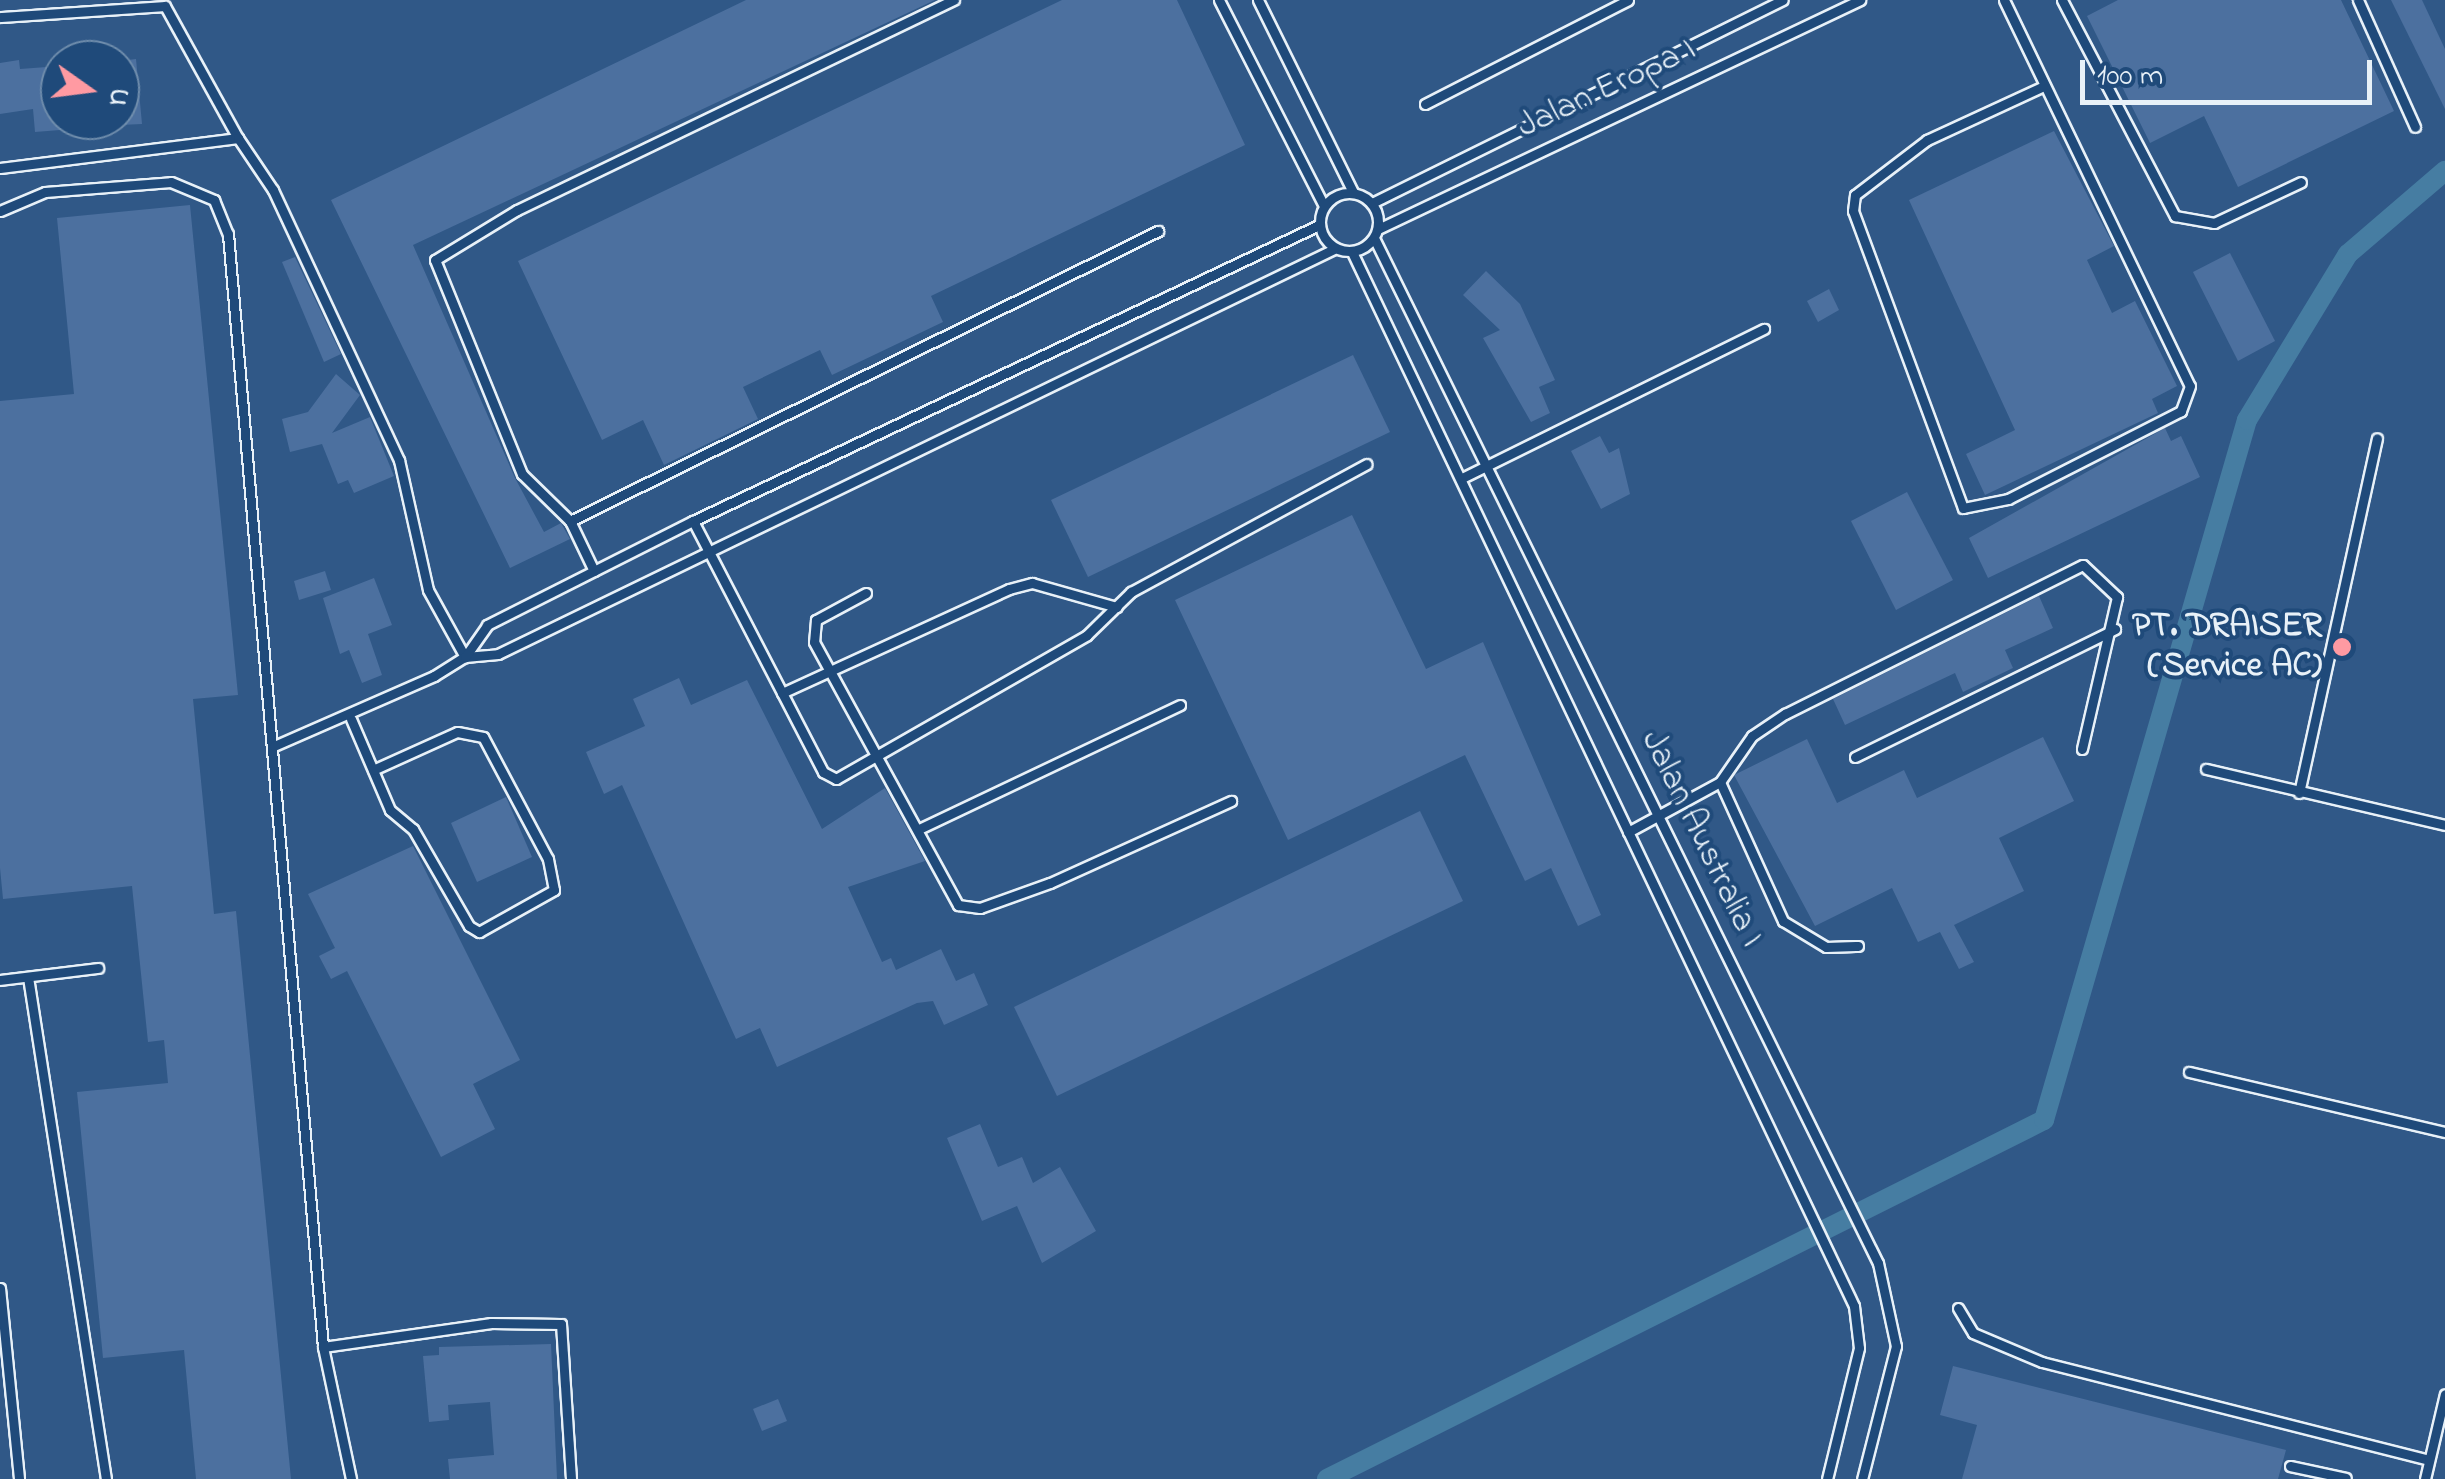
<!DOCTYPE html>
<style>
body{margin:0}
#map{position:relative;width:2445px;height:1479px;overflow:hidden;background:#1f4a7a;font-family:"Indie Flower",sans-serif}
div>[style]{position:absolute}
.built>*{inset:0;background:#305887}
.canal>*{height:20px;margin:-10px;padding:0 10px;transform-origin:10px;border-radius:10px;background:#467da2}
.building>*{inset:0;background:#4c709f}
.roads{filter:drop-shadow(2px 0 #e8f1f8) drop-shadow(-2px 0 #e8f1f8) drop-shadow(0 2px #e8f1f8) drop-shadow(0 -2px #e8f1f8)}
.service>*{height:9px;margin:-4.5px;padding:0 4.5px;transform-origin:4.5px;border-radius:4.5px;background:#1f4a7a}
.service>.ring{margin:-4.5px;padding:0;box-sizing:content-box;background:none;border:9px solid #1f4a7a;border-radius:50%}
.dots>*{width:28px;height:28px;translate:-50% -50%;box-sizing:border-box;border:5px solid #1f4a7a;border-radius:50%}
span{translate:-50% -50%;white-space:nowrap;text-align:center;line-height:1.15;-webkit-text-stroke:8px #1f4a7a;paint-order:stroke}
.street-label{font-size:35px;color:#e8f1f8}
.poi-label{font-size:35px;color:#e8f1f8;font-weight:700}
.right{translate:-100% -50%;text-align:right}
.north{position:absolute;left:40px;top:40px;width:100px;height:100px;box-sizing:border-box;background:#1f4a7a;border:2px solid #6f8dac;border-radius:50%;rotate:104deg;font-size:28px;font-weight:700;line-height:40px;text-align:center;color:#e8f1f8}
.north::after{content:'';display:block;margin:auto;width:35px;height:45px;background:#ff9aa2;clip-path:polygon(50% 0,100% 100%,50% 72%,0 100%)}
.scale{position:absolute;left:2080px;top:60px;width:292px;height:45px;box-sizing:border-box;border:5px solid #e8f1f8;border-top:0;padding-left:12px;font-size:30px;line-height:35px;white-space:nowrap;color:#e8f1f8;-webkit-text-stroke:8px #1f4a7a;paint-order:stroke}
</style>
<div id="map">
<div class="built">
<i style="clip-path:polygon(evenodd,0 0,2445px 0,2445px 1479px,0 1479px,0 0,60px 60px,120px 60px,120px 120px,60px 120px,60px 60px)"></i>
</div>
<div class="canal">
<i style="left:1327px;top:1479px;width:802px;rotate:-26.6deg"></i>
<i style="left:2044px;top:1120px;width:729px;rotate:-73.83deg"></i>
<i style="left:2247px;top:420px;width:194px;rotate:-58.7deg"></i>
<i style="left:2348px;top:254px;width:128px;rotate:-40.6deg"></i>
</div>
<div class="building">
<i style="clip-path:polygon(746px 0,935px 0,413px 245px,515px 478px,544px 532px,561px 523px,570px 539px,510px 568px,331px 200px)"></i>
<i style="clip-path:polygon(1062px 0,1177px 0,1245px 145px,931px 296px,943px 322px,832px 375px,820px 350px,743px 387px,758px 419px,664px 465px,643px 420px,602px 440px,518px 261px)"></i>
<i style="clip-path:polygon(2118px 0,2341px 0,2394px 111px,2238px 187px,2204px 116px,2150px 143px,2087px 16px)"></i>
<i style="clip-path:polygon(2391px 0,2422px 0,2445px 49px,2445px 109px)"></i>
<i style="clip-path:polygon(136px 59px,142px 124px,120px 125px,120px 61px)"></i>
<i style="clip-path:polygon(19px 60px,20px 69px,60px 66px,60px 130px,35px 132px,33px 109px,0 114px,0 63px)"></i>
<i style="clip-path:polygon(2054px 131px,2114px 246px,2087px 260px,2112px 313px,2135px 301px,2177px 386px,2152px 399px,2158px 413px,1985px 495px,1966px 454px,2015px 430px,1909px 200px)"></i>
<i style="clip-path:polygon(190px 205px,238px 695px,193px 699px,214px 914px,236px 911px,291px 1479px,196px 1479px,184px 1350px,103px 1358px,77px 1092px,168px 1083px,164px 1040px,148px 1042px,132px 886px,3px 899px,0 868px,0 401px,74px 394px,57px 218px)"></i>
<i style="clip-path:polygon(2230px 253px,2275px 341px,2238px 361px,2193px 272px)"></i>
<i style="clip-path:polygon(295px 257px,341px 354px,324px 362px,282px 262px)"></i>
<i style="clip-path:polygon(1486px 271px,1520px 304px,1555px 380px,1539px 387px,1550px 413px,1531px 422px,1483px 338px,1500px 330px,1463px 295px)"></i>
<i style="clip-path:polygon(1829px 289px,1839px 310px,1818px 322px,1807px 301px)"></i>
<i style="clip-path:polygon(1353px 355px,1390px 432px,1088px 577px,1051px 500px)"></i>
<i style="clip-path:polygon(336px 374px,360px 395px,332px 433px,370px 417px,394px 476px,354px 493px,348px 480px,338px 484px,322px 444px,290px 452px,282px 419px,308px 412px)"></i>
<i style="clip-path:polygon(2165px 428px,2171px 441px,2181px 436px,2200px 477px,1988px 578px,1969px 538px)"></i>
<i style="clip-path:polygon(1600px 436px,1609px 453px,1619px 448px,1630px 494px,1601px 509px,1571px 451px)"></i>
<i style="clip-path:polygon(1907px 492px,1953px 580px,1896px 610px,1851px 521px)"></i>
<i style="clip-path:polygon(1352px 515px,1426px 669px,1483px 642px,1601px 915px,1578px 926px,1551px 868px,1525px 881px,1465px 755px,1288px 840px,1175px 600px)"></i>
<i style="clip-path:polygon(325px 571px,331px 590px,299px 600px,294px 581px)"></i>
<i style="clip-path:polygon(374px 578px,392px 625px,368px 634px,382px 675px,362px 683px,349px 650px,340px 654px,323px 598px)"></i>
<i style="clip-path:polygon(2039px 596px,2053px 628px,2005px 650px,2013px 668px,1963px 692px,1955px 673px,1845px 725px,1833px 699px)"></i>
<i style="clip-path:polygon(679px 678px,691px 705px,747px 680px,822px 829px,885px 788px,925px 861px,848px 887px,882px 962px,891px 958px,896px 970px,941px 949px,956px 981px,974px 973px,988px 1005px,944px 1025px,933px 1001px,917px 1003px,777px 1067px,760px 1028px,736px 1039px,622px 785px,604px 794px,586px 752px,645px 726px,633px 699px)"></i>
<i style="clip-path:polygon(2043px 737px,2074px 801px,1999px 838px,2024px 891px,1954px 925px,1974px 962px,1959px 969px,1940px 932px,1918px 942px,1892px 888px,1815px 926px,1734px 775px,1807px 739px,1837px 803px,1904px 770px,1917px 798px)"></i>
<i style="clip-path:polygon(506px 797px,532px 857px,477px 882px,451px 823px)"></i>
<i style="clip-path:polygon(1420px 811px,1463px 901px,1057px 1096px,1014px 1007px)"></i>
<i style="clip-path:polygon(413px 846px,520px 1060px,473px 1084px,495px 1129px,441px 1157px,347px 971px,331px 979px,319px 956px,335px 948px,308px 894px)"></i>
<i style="clip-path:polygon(980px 1124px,998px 1167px,1022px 1157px,1033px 1183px,1060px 1167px,1096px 1231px,1042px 1263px,1017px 1206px,982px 1221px,947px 1138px)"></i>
<i style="clip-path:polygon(551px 1344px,557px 1479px,450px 1479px,448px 1459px,494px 1455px,490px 1402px,448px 1405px,449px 1420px,429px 1422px,423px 1356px,439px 1355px,439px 1347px)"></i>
<i style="clip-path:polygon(1953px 1366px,2286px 1450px,2278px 1479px,1962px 1479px,1977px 1425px,1940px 1415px)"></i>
<i style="clip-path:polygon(778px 1399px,787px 1421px,762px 1431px,753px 1409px)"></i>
</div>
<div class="roads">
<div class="service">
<i style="left:1219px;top:0;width:231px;rotate:63deg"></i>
<i style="left:1258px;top:0;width:214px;rotate:63.7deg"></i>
<i style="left:2004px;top:0;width:428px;rotate:64.3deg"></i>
<i style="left:2190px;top:386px;width:27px;rotate:110deg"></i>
<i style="left:2181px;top:411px;width:194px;rotate:153deg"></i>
<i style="left:2008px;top:499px;width:46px;rotate:168.7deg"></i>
<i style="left:1963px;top:508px;width:317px;rotate:-110.3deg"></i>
<i style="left:1853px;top:211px;width:16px;rotate:-83deg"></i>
<i style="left:1855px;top:195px;width:91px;rotate:-37.4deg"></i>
<i style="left:1927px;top:140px;width:129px;rotate:-24.8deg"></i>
<i style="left:2062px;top:0;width:244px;rotate:62.4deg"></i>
<i style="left:2175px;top:216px;width:40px;rotate:10deg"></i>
<i style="left:2214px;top:223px;width:96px;rotate:-25.2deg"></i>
<i style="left:2358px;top:0;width:139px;rotate:65.8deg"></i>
<i style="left:0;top:17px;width:165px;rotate:-3.8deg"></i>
<i style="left:165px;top:6px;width:151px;rotate:61.1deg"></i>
<i style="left:1425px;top:104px;width:228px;rotate:-27.1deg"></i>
<i style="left:0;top:168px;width:240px;rotate:-7.2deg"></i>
<i style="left:238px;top:138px;width:63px;rotate:56.1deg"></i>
<i style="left:273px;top:190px;width:298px;rotate:65deg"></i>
<i style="left:399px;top:460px;width:133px;rotate:77.4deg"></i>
<i style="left:428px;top:590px;width:77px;rotate:61.1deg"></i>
<i class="ring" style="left:1320px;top:193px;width:49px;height:49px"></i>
<i style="left:1372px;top:203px;width:458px;rotate:-26.3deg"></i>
<i style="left:0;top:211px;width:49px;rotate:-22.9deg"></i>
<i style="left:45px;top:192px;width:126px;rotate:-4.5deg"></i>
<i style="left:171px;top:182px;width:47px;rotate:22.7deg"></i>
<i style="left:214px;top:200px;width:37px;rotate:68deg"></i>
<i style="left:228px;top:234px;width:1117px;rotate:85.12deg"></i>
<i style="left:323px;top:1347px;width:135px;rotate:78deg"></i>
<i style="left:1378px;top:229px;width:534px;rotate:-25.41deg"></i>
<i style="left:1374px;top:238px;width:1142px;rotate:63.82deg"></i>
<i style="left:1878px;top:1263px;width:85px;rotate:77.8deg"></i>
<i style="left:1896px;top:1346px;width:137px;rotate:104.3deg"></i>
<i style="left:1352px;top:252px;width:1167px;rotate:64.53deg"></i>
<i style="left:1854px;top:1306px;width:42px;rotate:83.2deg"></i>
<i style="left:1859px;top:1348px;width:135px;rotate:103.7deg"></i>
<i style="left:1462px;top:478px;width:337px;rotate:-26.3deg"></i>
<i style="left:570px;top:521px;width:656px;rotate:-26.25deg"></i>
<i style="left:693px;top:521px;width:283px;rotate:62.6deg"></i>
<i style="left:823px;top:772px;width:15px;rotate:28deg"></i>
<i style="left:836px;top:779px;width:289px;rotate:-29.8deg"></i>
<i style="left:1087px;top:635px;width:62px;rotate:-44.3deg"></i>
<i style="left:1131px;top:592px;width:268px;rotate:-28.5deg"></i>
<i style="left:594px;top:571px;width:55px;rotate:-115.6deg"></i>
<i style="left:570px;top:521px;width:67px;rotate:-135.6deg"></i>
<i style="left:522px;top:474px;width:231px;rotate:-112.1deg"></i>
<i style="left:435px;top:260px;width:96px;rotate:-31.4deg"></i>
<i style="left:517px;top:210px;width:485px;rotate:-25.7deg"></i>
<i style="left:866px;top:593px;width:57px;rotate:151.6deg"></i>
<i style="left:816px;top:620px;width:22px;rotate:95deg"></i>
<i style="left:814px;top:642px;width:300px;rotate:61.3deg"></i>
<i style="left:958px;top:905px;width:22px;rotate:8deg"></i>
<i style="left:980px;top:908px;width:74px;rotate:-19.7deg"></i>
<i style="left:1050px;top:883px;width:199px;rotate:-24.4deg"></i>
<i style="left:465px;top:657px;width:33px;rotate:-5deg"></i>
<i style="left:498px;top:654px;width:929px;rotate:-25.85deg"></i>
<i style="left:782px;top:693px;width:250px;rotate:-24.6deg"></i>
<i style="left:1009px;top:589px;width:24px;rotate:-15deg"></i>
<i style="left:1032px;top:583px;width:88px;rotate:15.8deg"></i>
<i style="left:351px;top:719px;width:99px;rotate:66.8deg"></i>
<i style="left:390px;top:810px;width:30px;rotate:40deg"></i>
<i style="left:413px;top:829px;width:112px;rotate:60deg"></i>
<i style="left:469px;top:926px;width:12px;rotate:31deg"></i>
<i style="left:479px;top:932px;width:86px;rotate:-29.2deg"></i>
<i style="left:554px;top:890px;width:32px;rotate:-101deg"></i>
<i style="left:548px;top:859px;width:138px;rotate:-118deg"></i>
<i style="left:483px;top:737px;width:26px;rotate:-169deg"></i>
<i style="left:457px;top:732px;width:92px;rotate:155.7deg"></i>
<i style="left:274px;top:746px;width:175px;rotate:-23.6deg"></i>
<i style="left:434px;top:676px;width:36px;rotate:-32deg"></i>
<i style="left:465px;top:657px;width:39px;rotate:-55deg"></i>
<i style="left:487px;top:625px;width:231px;rotate:-26.8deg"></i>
<i style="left:693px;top:521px;width:692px;rotate:-25.31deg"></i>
<i style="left:1855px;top:757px;width:290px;rotate:-26.2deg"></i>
<i style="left:2206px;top:769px;width:245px;rotate:13.2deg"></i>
<i style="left:1720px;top:782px;width:153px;rotate:65.6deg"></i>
<i style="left:1783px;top:921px;width:50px;rotate:31.2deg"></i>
<i style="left:1826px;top:947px;width:32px;rotate:-2deg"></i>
<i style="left:2299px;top:793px;width:363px;rotate:-77.6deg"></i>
<i style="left:919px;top:829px;width:289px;rotate:-25.4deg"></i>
<i style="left:1628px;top:832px;width:105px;rotate:-28.5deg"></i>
<i style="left:1720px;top:782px;width:56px;rotate:-55.2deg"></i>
<i style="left:1752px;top:736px;width:40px;rotate:-34deg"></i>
<i style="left:1785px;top:714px;width:333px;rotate:-26.6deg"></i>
<i style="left:2083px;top:565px;width:47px;rotate:43.3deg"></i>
<i style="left:2117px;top:597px;width:156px;rotate:103deg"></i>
<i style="left:28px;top:977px;width:508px;rotate:81.17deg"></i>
<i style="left:0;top:980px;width:99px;rotate:-7deg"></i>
<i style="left:2189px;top:1072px;width:263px;rotate:13.2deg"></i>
<i style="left:0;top:1288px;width:192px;rotate:84.3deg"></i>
<i style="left:1958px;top:1308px;width:29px;rotate:59deg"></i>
<i style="left:1973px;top:1333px;width:75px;rotate:22.8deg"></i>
<i style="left:2042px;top:1362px;width:398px;rotate:14.2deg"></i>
<i style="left:323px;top:1347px;width:170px;rotate:-8.1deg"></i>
<i style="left:491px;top:1323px;width:70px;rotate:0.8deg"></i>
<i style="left:561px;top:1324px;width:155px;rotate:86.3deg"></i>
<i style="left:2290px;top:1466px;width:57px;rotate:12.1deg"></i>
<i style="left:2425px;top:1479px;width:87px;rotate:-76.8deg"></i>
</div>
</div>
<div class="dots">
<i style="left:2342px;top:647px;background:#ff9aa2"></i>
</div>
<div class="street-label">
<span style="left:1607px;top:89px;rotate:-25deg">Jalan Eropa I</span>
<span style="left:1701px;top:839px;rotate:64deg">Jalan Australia I</span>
</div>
<div class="poi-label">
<span class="right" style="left:2322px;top:647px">PT. DRAISER<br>(Service AC)</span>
</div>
<div class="north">U</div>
<div class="scale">100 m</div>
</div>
